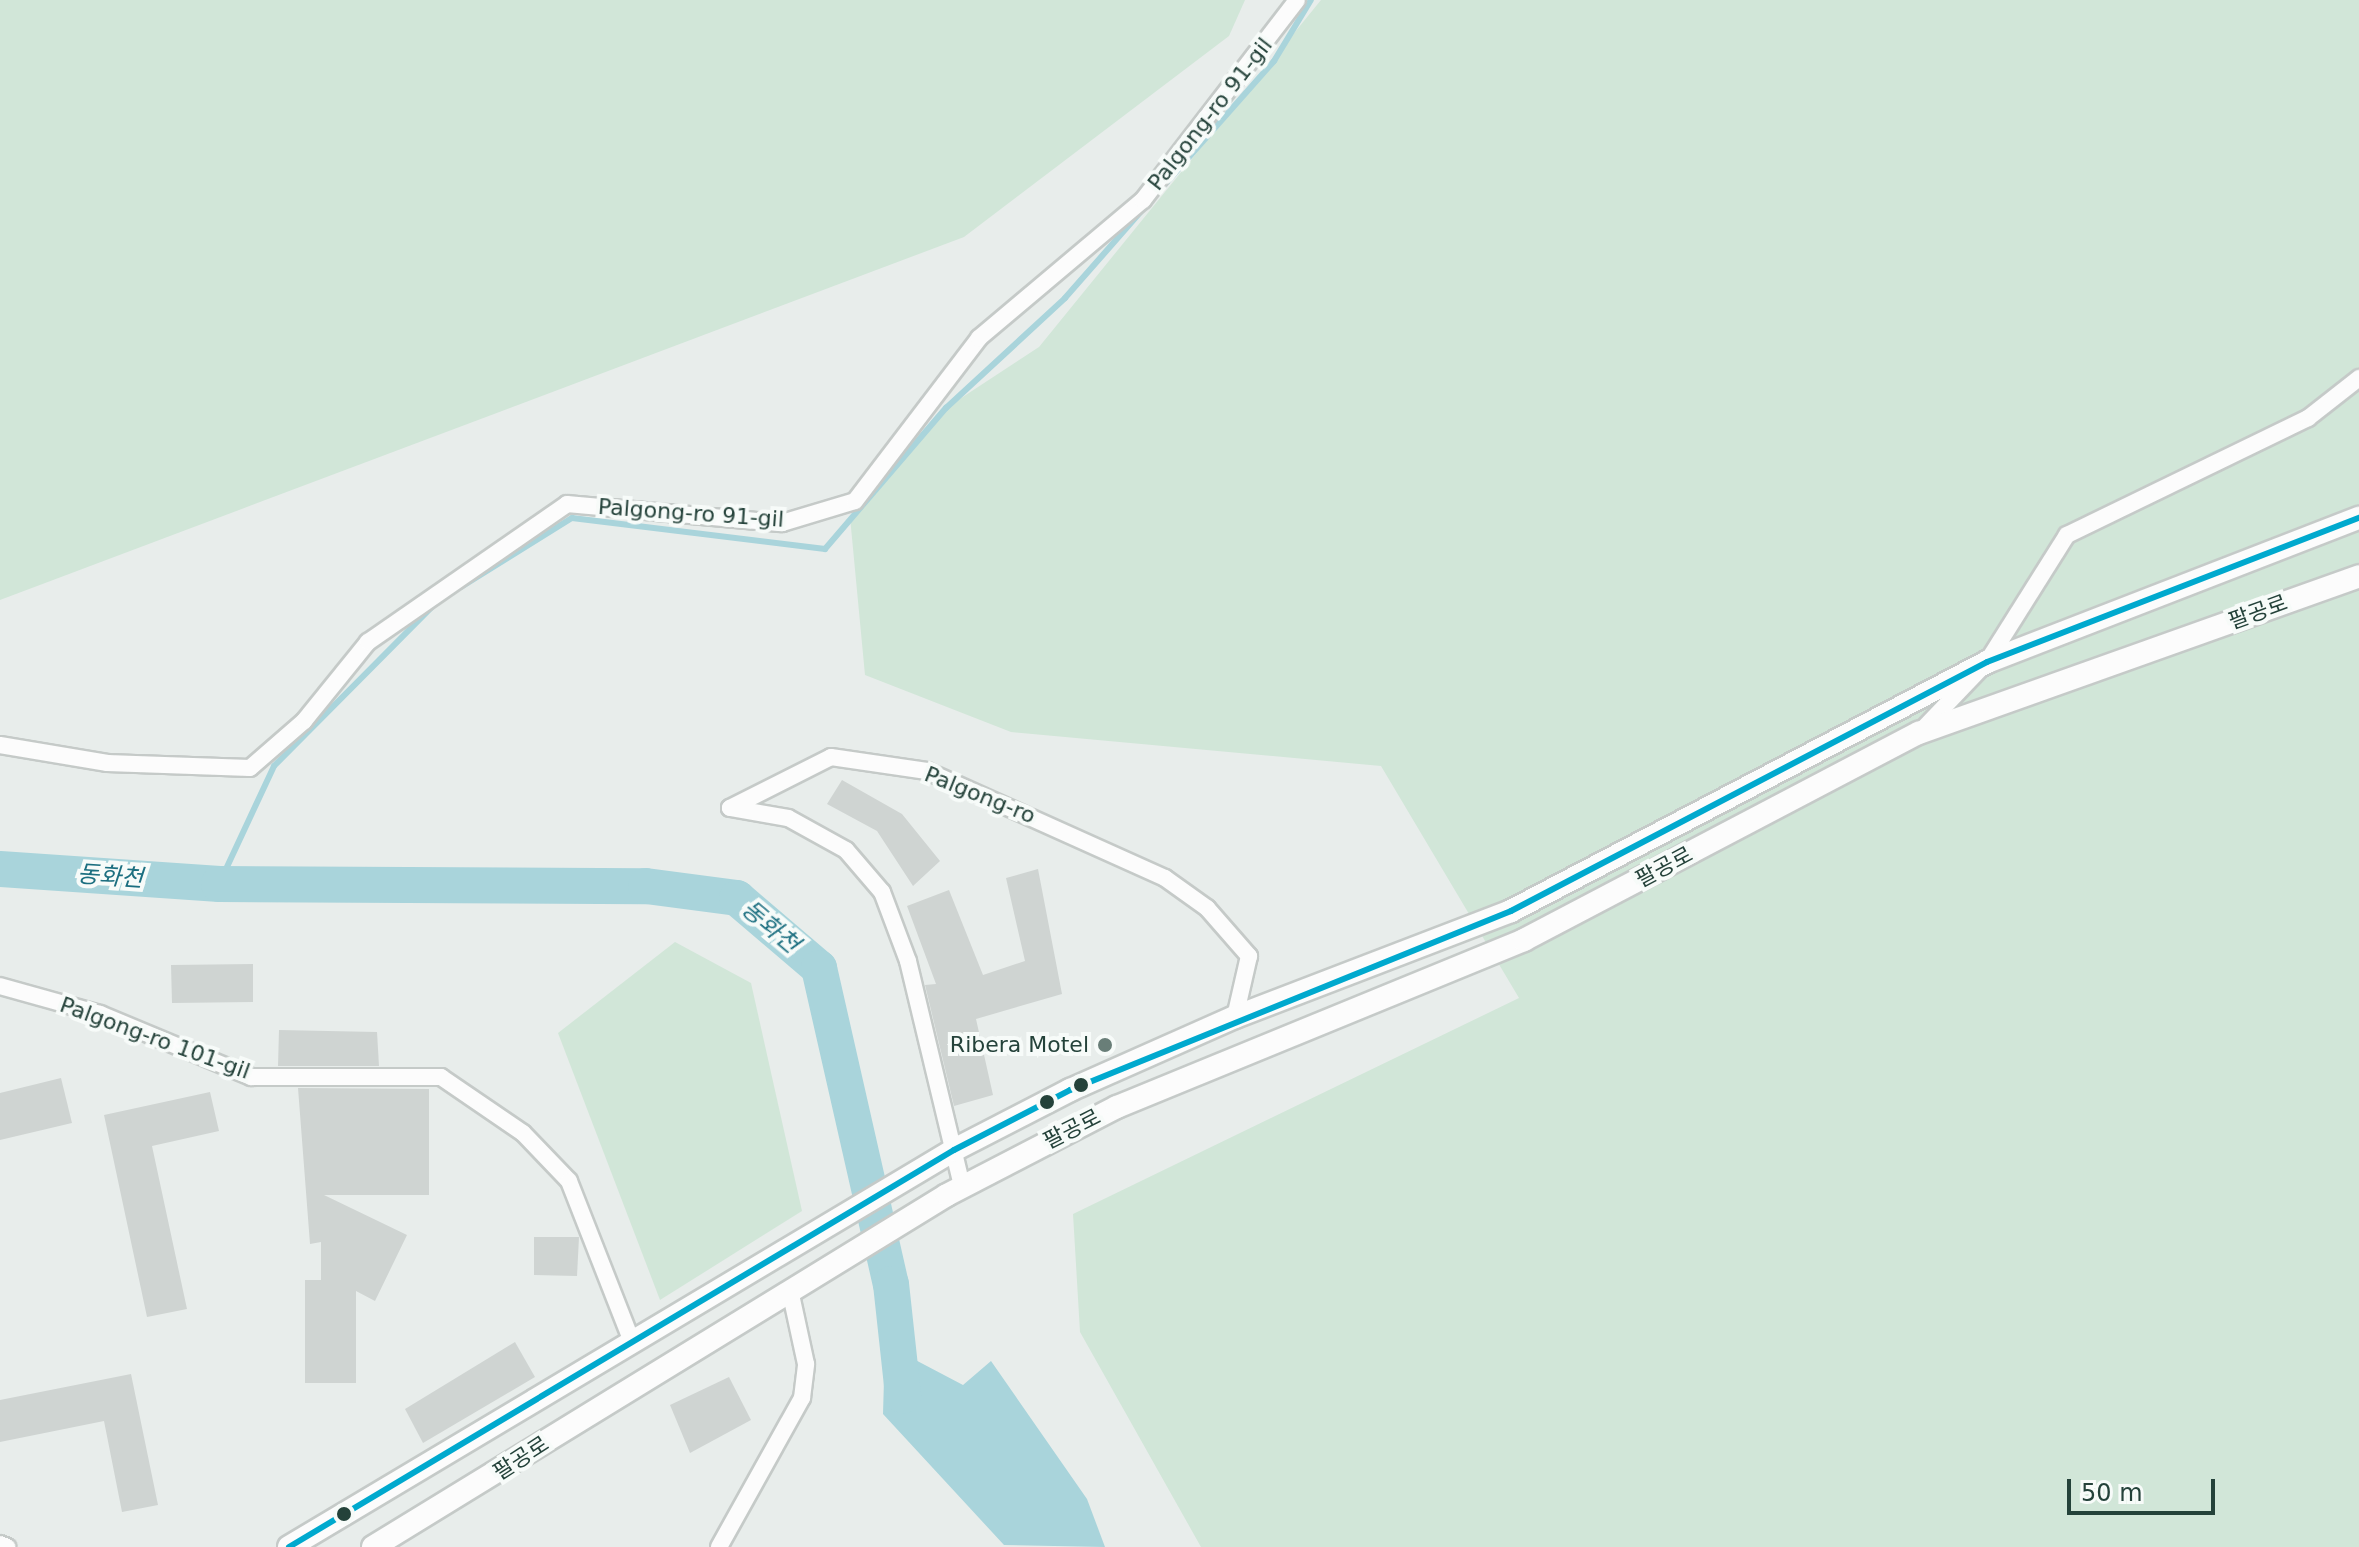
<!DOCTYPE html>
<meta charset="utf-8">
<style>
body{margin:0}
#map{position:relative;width:2359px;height:1547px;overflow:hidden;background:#e8edeb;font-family:"DejaVu Sans","Noto Sans KR",sans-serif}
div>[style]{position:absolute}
.green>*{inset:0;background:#d1e6d8}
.water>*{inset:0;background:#a9d4db}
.stream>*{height:6px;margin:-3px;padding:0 3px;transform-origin:3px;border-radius:3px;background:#a9d4db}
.river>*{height:36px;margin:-18px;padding:0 18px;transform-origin:18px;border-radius:18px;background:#a9d4db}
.building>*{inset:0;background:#cfd4d2}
.roads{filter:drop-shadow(2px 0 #c5cac8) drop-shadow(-2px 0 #c5cac8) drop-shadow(0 2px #c5cac8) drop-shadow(0 -2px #c5cac8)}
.minor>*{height:16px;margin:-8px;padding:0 8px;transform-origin:8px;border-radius:8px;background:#fcfcfc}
.secondary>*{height:22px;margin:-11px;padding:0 11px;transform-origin:11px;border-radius:11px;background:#fcfcfc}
.bus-1>*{height:6px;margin:-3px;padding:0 3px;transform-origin:3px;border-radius:3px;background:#00a9ce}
.dots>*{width:22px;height:22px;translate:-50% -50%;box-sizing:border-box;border:4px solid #f7fbf9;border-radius:50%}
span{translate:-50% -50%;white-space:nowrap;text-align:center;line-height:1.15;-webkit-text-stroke:8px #f7fbf9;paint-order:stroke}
.street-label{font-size:22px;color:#24423a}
.poi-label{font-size:22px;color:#24423a}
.right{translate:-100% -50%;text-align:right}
.water-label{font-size:24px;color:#1c6f80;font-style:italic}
.scale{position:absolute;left:2067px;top:1479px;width:148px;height:36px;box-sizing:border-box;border:4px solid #24423a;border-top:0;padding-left:10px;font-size:24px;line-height:28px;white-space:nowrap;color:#24423a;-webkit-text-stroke:6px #f7fbf9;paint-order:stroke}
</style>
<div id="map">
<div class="green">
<i style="clip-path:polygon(0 0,1245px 0,1229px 36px,964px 237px,0 600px)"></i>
<i style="clip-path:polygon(1321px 0,2359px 0,2359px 1547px,1201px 1547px,1080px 1332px,1073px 1214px,1519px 998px,1381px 766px,1011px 732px,865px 675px,850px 517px,946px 408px,1039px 347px)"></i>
<i style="clip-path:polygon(675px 942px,751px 983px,802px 1211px,660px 1300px,558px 1033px)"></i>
</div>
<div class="water">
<i style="clip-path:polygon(885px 1344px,963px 1385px,991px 1361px,1087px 1499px,1105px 1547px,1004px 1545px,883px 1414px)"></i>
</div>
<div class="stream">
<i style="left:1159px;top:191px;width:174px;rotate:-48.5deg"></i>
<i style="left:1274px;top:61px;width:71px;rotate:-58.8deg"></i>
<i style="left:461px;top:587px;width:131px;rotate:-31.9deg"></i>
<i style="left:572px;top:518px;width:255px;rotate:7deg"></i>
<i style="left:825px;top:549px;width:186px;rotate:-49.4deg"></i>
<i style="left:946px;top:408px;width:162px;rotate:-42.7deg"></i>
<i style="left:1065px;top:298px;width:120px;rotate:-48.7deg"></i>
<i style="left:219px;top:884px;width:130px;rotate:-65deg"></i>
<i style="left:274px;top:766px;width:228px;rotate:-45.2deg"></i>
</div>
<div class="river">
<i style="left:0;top:869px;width:220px;rotate:3.9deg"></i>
<i style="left:219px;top:884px;width:427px;rotate:0.3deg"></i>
<i style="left:646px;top:886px;width:92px;rotate:7.5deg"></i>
<i style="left:737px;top:898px;width:108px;rotate:40.5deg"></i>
<i style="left:819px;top:968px;width:324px;rotate:77.2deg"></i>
<i style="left:891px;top:1284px;width:112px;rotate:83.8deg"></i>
</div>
<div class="building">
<i style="clip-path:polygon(842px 780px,902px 814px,940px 861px,913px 886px,877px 831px,827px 804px)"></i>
<i style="clip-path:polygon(1038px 869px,1062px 994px,976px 1019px,993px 1095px,954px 1106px,925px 985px,936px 984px,907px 906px,949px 890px,983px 975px,1025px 961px,1006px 878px)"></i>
<i style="clip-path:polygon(253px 964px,253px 1002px,172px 1003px,171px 965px)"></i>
<i style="clip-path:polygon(279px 1030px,377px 1032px,379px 1066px,278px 1066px)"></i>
<i style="clip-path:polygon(61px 1078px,72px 1123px,0 1140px,0 1093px)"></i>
<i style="clip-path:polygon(298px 1088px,429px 1089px,429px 1195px,324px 1195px,407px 1235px,375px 1301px,356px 1291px,356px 1383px,305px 1383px,305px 1280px,321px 1280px,321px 1242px,310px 1244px)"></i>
<i style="clip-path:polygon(210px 1092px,219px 1131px,152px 1146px,187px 1309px,147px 1317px,104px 1115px)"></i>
<i style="clip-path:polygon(534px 1237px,579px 1237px,577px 1276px,534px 1275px)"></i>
<i style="clip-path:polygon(515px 1342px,535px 1377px,423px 1443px,405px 1409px)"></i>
<i style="clip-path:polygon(131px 1374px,158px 1505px,122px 1512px,104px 1421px,0 1442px,0 1400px)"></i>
<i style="clip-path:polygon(729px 1377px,751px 1420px,690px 1453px,670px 1405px)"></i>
</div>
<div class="roads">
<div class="minor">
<i style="left:1921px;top:731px;width:95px;rotate:-46.3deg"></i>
<i style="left:1987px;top:662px;width:150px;rotate:-57.8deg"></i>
<i style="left:2067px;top:535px;width:268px;rotate:-25.9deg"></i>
<i style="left:2308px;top:418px;width:65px;rotate:-38.1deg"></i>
<i style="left:0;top:745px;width:109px;rotate:9.5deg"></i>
<i style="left:107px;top:763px;width:143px;rotate:2deg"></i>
<i style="left:250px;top:768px;width:72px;rotate:-41deg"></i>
<i style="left:304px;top:721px;width:102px;rotate:-51deg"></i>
<i style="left:368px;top:642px;width:242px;rotate:-34.7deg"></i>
<i style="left:567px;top:504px;width:216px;rotate:5.1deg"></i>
<i style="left:782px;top:523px;width:76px;rotate:-16.8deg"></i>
<i style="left:855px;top:501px;width:205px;rotate:-52.7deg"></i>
<i style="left:979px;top:338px;width:214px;rotate:-40.1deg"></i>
<i style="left:1143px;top:200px;width:252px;rotate:-52.4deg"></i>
<i style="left:0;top:986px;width:104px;rotate:15.6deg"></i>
<i style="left:100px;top:1014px;width:164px;rotate:22.6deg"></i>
<i style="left:251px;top:1077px;width:190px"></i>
<i style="left:441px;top:1077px;width:99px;rotate:34.3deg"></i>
<i style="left:523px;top:1133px;width:66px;rotate:46.2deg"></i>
<i style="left:569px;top:1181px;width:173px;rotate:68.6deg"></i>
<i style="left:962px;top:1186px;width:231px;rotate:-103.5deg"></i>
<i style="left:908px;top:961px;width:74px;rotate:-110.6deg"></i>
<i style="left:882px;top:892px;width:55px;rotate:-130.6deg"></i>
<i style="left:846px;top:850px;width:66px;rotate:-151.1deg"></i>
<i style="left:788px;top:818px;width:59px;rotate:-170.2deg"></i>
<i style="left:730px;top:808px;width:113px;rotate:-26.8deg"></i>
<i style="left:831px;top:757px;width:97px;rotate:8.3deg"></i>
<i style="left:927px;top:771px;width:261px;rotate:24.2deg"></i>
<i style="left:1165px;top:878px;width:52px;rotate:35.5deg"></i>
<i style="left:1207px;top:908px;width:64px;rotate:48.8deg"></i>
<i style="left:1249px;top:956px;width:63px;rotate:102.9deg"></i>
<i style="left:0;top:1544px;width:8px;rotate:23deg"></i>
<i style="left:719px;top:1547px;width:171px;rotate:-60.9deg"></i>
<i style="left:802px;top:1398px;width:34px;rotate:-83deg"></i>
<i style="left:806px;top:1364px;width:76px;rotate:-102.2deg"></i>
</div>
<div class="secondary">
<i style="left:289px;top:1547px;width:774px;rotate:-30.84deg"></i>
<i style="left:954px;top:1150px;width:131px;rotate:-27.3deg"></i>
<i style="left:1070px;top:1090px;width:180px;rotate:-23.9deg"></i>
<i style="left:1235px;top:1017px;width:296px;rotate:-21deg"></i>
<i style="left:1511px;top:911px;width:537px;rotate:-27.61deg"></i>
<i style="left:1987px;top:662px;width:399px;rotate:-21.2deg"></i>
<i style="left:373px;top:1547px;width:673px;rotate:-31.52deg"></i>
<i style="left:947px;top:1195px;width:191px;rotate:-27.4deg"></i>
<i style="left:1117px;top:1107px;width:440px;rotate:-22.3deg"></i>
<i style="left:1524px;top:940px;width:446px;rotate:-27.7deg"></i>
<i style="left:1919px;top:733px;width:467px;rotate:-19.6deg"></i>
</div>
</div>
<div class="bus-1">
<i style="left:289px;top:1547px;width:774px;rotate:-30.84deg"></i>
<i style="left:954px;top:1150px;width:131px;rotate:-27.3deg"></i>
<i style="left:1070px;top:1090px;width:476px;rotate:-22.1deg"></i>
<i style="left:1511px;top:911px;width:537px;rotate:-27.61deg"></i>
<i style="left:1987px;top:662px;width:399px;rotate:-21.2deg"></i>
</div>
<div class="dots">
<i style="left:1105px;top:1045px;background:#697e78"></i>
<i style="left:1081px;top:1085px;background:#24423a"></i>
<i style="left:1047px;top:1102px;background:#24423a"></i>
<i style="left:344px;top:1514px;background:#24423a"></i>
</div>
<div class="street-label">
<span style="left:1210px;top:114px;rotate:-52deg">Palgong-ro 91-gil</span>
<span style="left:691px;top:513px;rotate:4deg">Palgong-ro 91-gil</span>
<span style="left:2258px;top:612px;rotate:-20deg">팔공로</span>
<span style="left:980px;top:795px;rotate:22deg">Palgong-ro</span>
<span style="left:1664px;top:867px;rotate:-28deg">팔공로</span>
<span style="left:155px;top:1038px;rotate:20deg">Palgong-ro 101-gil</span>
<span style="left:1072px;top:1129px;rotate:-27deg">팔공로</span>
<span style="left:521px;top:1458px;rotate:-33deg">팔공로</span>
</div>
<div class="poi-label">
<span class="right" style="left:1089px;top:1045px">Ribera Motel</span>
</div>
<div class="water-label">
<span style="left:110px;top:877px;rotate:4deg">동화천</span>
<span style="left:770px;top:927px;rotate:40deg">동화천</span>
</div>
<div class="scale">50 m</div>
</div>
